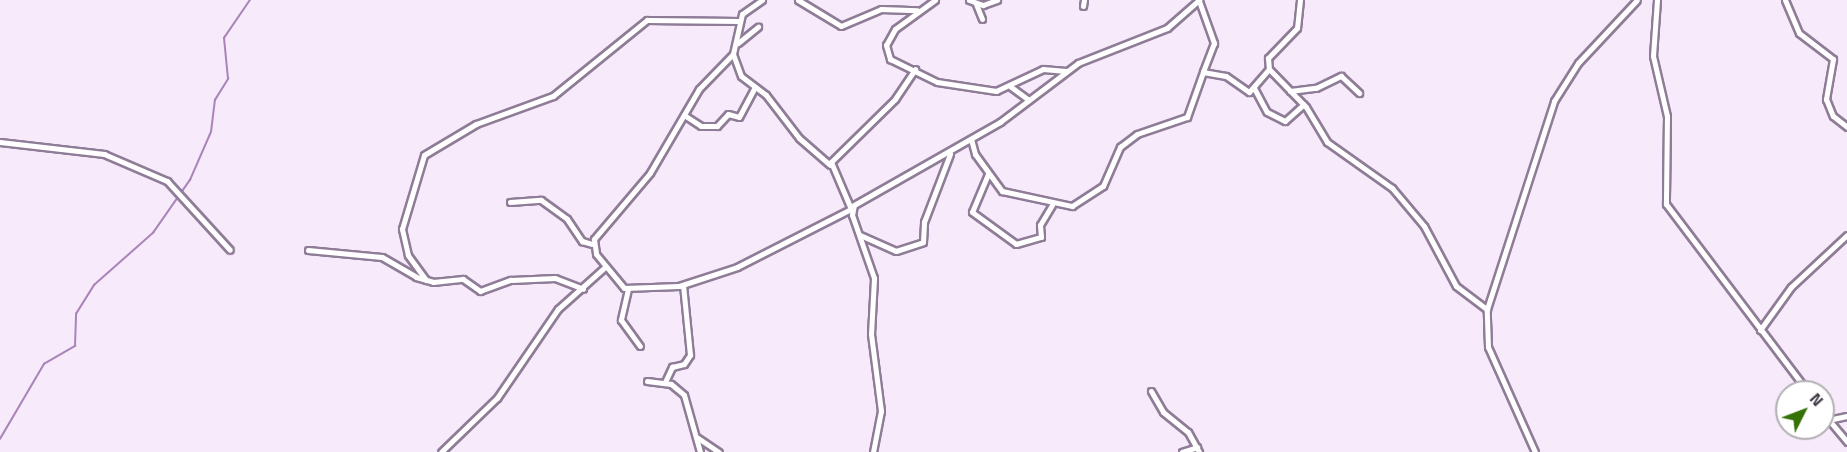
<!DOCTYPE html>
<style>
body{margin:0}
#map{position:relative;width:1847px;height:452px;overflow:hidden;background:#f6eafb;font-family:"Titillium Web",sans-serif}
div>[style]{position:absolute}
.stream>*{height:1.5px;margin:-0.75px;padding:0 0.75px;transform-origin:0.75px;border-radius:0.75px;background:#aa84b9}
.roads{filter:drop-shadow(2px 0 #8f7c97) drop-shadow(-2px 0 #8f7c97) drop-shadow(0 2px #8f7c97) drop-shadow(0 -2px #8f7c97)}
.minor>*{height:5px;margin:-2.5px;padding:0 2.5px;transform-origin:2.5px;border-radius:2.5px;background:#fff}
span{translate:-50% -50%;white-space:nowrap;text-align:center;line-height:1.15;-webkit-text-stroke:4.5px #fff;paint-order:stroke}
.north{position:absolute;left:1775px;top:380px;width:60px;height:60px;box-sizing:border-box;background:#fff;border:2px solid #b3b0b5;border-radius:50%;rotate:48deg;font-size:16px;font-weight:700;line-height:24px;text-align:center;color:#423a45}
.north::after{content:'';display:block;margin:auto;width:21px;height:27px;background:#347207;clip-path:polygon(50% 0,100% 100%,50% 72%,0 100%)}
</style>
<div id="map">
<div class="stream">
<i style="left:0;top:439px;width:87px;rotate:-59.6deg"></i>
<i style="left:44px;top:364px;width:36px;rotate:-30deg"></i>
<i style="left:75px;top:346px;width:32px;rotate:-88deg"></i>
<i style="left:76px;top:314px;width:34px;rotate:-58deg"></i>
<i style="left:94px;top:285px;width:79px;rotate:-41.4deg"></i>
<i style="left:153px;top:233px;width:65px;rotate:-55.1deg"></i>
<i style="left:190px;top:180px;width:52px;rotate:-66.4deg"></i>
<i style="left:211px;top:132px;width:32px;rotate:-83deg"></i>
<i style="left:215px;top:100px;width:25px;rotate:-58deg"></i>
<i style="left:228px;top:79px;width:41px;rotate:-95.6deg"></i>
<i style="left:224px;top:38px;width:46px;rotate:-55.6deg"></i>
</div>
<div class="roads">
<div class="minor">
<i style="left:762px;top:0;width:24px;rotate:145deg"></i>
<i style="left:742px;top:14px;width:41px;rotate:102.7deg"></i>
<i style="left:733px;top:54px;width:49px;rotate:134.2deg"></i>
<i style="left:699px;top:89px;width:97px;rotate:120.3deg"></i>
<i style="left:650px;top:173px;width:87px;rotate:130.3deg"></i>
<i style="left:594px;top:239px;width:15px;rotate:82deg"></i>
<i style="left:596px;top:254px;width:44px;rotate:50.5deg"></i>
<i style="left:624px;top:288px;width:55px;rotate:-2.1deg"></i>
<i style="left:679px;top:286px;width:61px;rotate:-18.1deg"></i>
<i style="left:737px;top:267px;width:130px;rotate:-27deg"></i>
<i style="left:798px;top:0;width:50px;rotate:31.2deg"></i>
<i style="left:841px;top:26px;width:43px;rotate:-23deg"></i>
<i style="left:881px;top:9px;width:36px;rotate:2deg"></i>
<i style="left:935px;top:0;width:49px;rotate:144.1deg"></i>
<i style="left:895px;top:29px;width:18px;rotate:119deg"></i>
<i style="left:886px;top:45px;width:15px;rotate:74deg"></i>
<i style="left:890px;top:59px;width:52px;rotate:26.1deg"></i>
<i style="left:937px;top:82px;width:60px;rotate:8.7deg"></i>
<i style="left:996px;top:91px;width:52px;rotate:-25.1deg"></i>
<i style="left:1043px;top:69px;width:23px;rotate:5deg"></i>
<i style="left:969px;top:0;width:15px;rotate:20deg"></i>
<i style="left:983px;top:5px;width:15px;rotate:-20deg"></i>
<i style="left:1300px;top:0;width:28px;rotate:96deg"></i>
<i style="left:1297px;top:28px;width:42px;rotate:134deg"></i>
<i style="left:1268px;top:58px;width:11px;rotate:85deg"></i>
<i style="left:1269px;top:69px;width:53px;rotate:45.8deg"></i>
<i style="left:1306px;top:107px;width:41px;rotate:59deg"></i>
<i style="left:1327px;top:142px;width:80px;rotate:35.3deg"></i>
<i style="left:1392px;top:188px;width:50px;rotate:49.9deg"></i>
<i style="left:1424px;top:226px;width:68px;rotate:61.9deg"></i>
<i style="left:1456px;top:286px;width:39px;rotate:37deg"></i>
<i style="left:1657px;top:0;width:56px;rotate:94.1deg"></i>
<i style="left:1653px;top:56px;width:62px;rotate:76.9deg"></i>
<i style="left:1667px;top:116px;width:88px;rotate:90.7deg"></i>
<i style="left:1666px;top:204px;width:236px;rotate:52.9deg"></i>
<i style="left:1785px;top:0;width:36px;rotate:67deg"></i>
<i style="left:1799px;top:33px;width:43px;rotate:37.4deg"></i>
<i style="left:1833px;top:59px;width:41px;rotate:99.9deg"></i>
<i style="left:1826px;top:99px;width:18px;rotate:68deg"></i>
<i style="left:1833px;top:116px;width:18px;rotate:38deg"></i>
<i style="left:1199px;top:1px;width:45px;rotate:70.3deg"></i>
<i style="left:1214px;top:43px;width:31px;rotate:111deg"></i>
<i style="left:1203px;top:72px;width:23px;rotate:10deg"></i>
<i style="left:1226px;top:76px;width:28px;rotate:35deg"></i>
<i style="left:1249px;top:92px;width:30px;rotate:-49deg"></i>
<i style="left:976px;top:4px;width:16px;rotate:68deg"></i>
<i style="left:1083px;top:6px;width:6px;rotate:-81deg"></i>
<i style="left:738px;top:43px;width:26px;rotate:-39deg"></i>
<i style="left:733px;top:54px;width:23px;rotate:70deg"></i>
<i style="left:741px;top:76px;width:31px;rotate:37deg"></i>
<i style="left:766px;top:95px;width:54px;rotate:52.5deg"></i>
<i style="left:799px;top:138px;width:41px;rotate:41.1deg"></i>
<i style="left:1011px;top:87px;width:22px;rotate:36deg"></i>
<i style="left:1254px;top:88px;width:27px;rotate:62deg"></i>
<i style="left:1267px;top:112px;width:20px;rotate:27deg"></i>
<i style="left:1285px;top:121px;width:25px;rotate:-42deg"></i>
<i style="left:1290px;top:91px;width:26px;rotate:-7deg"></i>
<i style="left:1316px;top:88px;width:28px;rotate:-26deg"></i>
<i style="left:1341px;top:76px;width:25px;rotate:43deg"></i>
<i style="left:684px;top:115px;width:20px;rotate:33deg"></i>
<i style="left:701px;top:126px;width:16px"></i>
<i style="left:717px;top:126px;width:16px;rotate:-47deg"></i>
<i style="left:728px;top:114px;width:11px;rotate:15deg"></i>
<i style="left:739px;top:117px;width:34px;rotate:-62deg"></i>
<i style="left:971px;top:139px;width:16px;rotate:75deg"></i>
<i style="left:975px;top:154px;width:46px;rotate:53.9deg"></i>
<i style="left:1002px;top:191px;width:72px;rotate:12.1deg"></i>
<i style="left:1072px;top:206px;width:37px;rotate:-33deg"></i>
<i style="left:1103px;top:186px;width:43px;rotate:-66.4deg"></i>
<i style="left:1120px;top:147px;width:21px;rotate:-37deg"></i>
<i style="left:1137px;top:134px;width:53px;rotate:-18.8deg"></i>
<i style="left:1187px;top:117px;width:48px;rotate:-70.4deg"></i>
<i style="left:0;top:142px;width:105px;rotate:6.6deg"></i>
<i style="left:104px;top:154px;width:69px;rotate:23.2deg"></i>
<i style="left:167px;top:181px;width:93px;rotate:47.6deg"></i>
<i style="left:988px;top:174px;width:41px;rotate:112.8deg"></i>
<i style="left:972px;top:212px;width:54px;rotate:36deg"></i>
<i style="left:1016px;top:244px;width:26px;rotate:-16deg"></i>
<i style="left:1041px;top:237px;width:12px;rotate:-95deg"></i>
<i style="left:1040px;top:225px;width:23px;rotate:-59deg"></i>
<i style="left:510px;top:202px;width:31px;rotate:-4deg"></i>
<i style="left:541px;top:200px;width:32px;rotate:36deg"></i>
<i style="left:567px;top:219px;width:27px;rotate:56deg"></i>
<i style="left:582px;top:241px;width:10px;rotate:17deg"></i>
<i style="left:851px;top:209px;width:51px;rotate:-113.1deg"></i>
<i style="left:831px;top:162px;width:90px;rotate:-44.5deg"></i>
<i style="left:895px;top:99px;width:36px;rotate:-56deg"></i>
<i style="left:860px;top:235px;width:39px;rotate:24deg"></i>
<i style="left:896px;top:251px;width:28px;rotate:-18deg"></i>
<i style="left:923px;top:242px;width:20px;rotate:-87deg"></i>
<i style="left:924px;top:222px;width:73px;rotate:-69.1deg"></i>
<i style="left:308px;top:250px;width:74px;rotate:5.4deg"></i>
<i style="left:382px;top:257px;width:39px;rotate:30deg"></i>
<i style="left:416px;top:277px;width:18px;rotate:16deg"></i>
<i style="left:433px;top:282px;width:30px;rotate:-6deg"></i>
<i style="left:463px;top:279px;width:21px;rotate:35deg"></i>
<i style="left:480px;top:291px;width:33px;rotate:-20deg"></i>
<i style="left:511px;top:280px;width:44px;rotate:-2.6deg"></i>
<i style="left:555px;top:278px;width:30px;rotate:21deg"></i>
<i style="left:426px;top:280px;width:31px;rotate:-126deg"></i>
<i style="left:408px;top:255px;width:27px;rotate:-103deg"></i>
<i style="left:402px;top:229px;width:77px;rotate:-73.4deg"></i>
<i style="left:424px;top:155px;width:61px;rotate:-30.8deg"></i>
<i style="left:476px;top:124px;width:82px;rotate:-20deg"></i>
<i style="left:553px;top:96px;width:121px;rotate:-39deg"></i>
<i style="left:647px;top:20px;width:92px;rotate:0.6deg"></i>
<i style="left:628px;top:289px;width:32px;rotate:103deg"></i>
<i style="left:621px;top:320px;width:32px;rotate:54deg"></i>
<i style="left:1760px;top:330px;width:53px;rotate:-54.2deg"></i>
<i style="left:1791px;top:287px;width:76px;rotate:-42.9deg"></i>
<i style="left:647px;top:381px;width:24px;rotate:7deg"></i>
<i style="left:671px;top:384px;width:17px;rotate:40deg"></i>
<i style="left:684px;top:395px;width:59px;rotate:74.3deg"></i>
<i style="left:665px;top:382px;width:17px;rotate:-65deg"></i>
<i style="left:672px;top:367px;width:12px;rotate:-14deg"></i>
<i style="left:684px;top:364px;width:11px;rotate:-56deg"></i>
<i style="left:690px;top:355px;width:70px;rotate:-95.7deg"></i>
<i style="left:1151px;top:391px;width:24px;rotate:60deg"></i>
<i style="left:1163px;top:412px;width:32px;rotate:39deg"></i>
<i style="left:1188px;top:432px;width:23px;rotate:61deg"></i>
<i style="left:1823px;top:413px;width:38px;rotate:50deg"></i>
<i style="left:1828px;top:420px;width:19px;rotate:-12deg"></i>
<i style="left:698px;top:438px;width:25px;rotate:34deg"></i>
<i style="left:441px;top:452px;width:78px;rotate:-44deg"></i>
<i style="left:497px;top:398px;width:108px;rotate:-55.6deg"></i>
<i style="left:558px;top:309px;width:63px;rotate:-41.8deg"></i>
<i style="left:873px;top:452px;width:42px;rotate:-79deg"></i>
<i style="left:881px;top:411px;width:78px;rotate:-97.4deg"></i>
<i style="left:871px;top:334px;width:56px;rotate:-86.9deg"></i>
<i style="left:874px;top:278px;width:67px;rotate:-109.2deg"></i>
<i style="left:852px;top:215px;width:10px;rotate:-79deg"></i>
<i style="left:854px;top:205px;width:168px;rotate:-29.6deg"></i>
<i style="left:1000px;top:122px;width:98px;rotate:-37.1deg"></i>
<i style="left:1078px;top:63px;width:96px;rotate:-21.5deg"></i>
<i style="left:1167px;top:28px;width:43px;rotate:-41.2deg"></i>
<i style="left:1182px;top:452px;width:16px;rotate:-18deg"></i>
<i style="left:1535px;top:452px;width:115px;rotate:-114.1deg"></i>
<i style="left:1488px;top:347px;width:38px;rotate:-92deg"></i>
<i style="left:1487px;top:309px;width:219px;rotate:-72.1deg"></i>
<i style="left:1554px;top:101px;width:45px;rotate:-57.7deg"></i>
<i style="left:1578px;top:63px;width:86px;rotate:-46.9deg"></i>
</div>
</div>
<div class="north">N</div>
</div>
